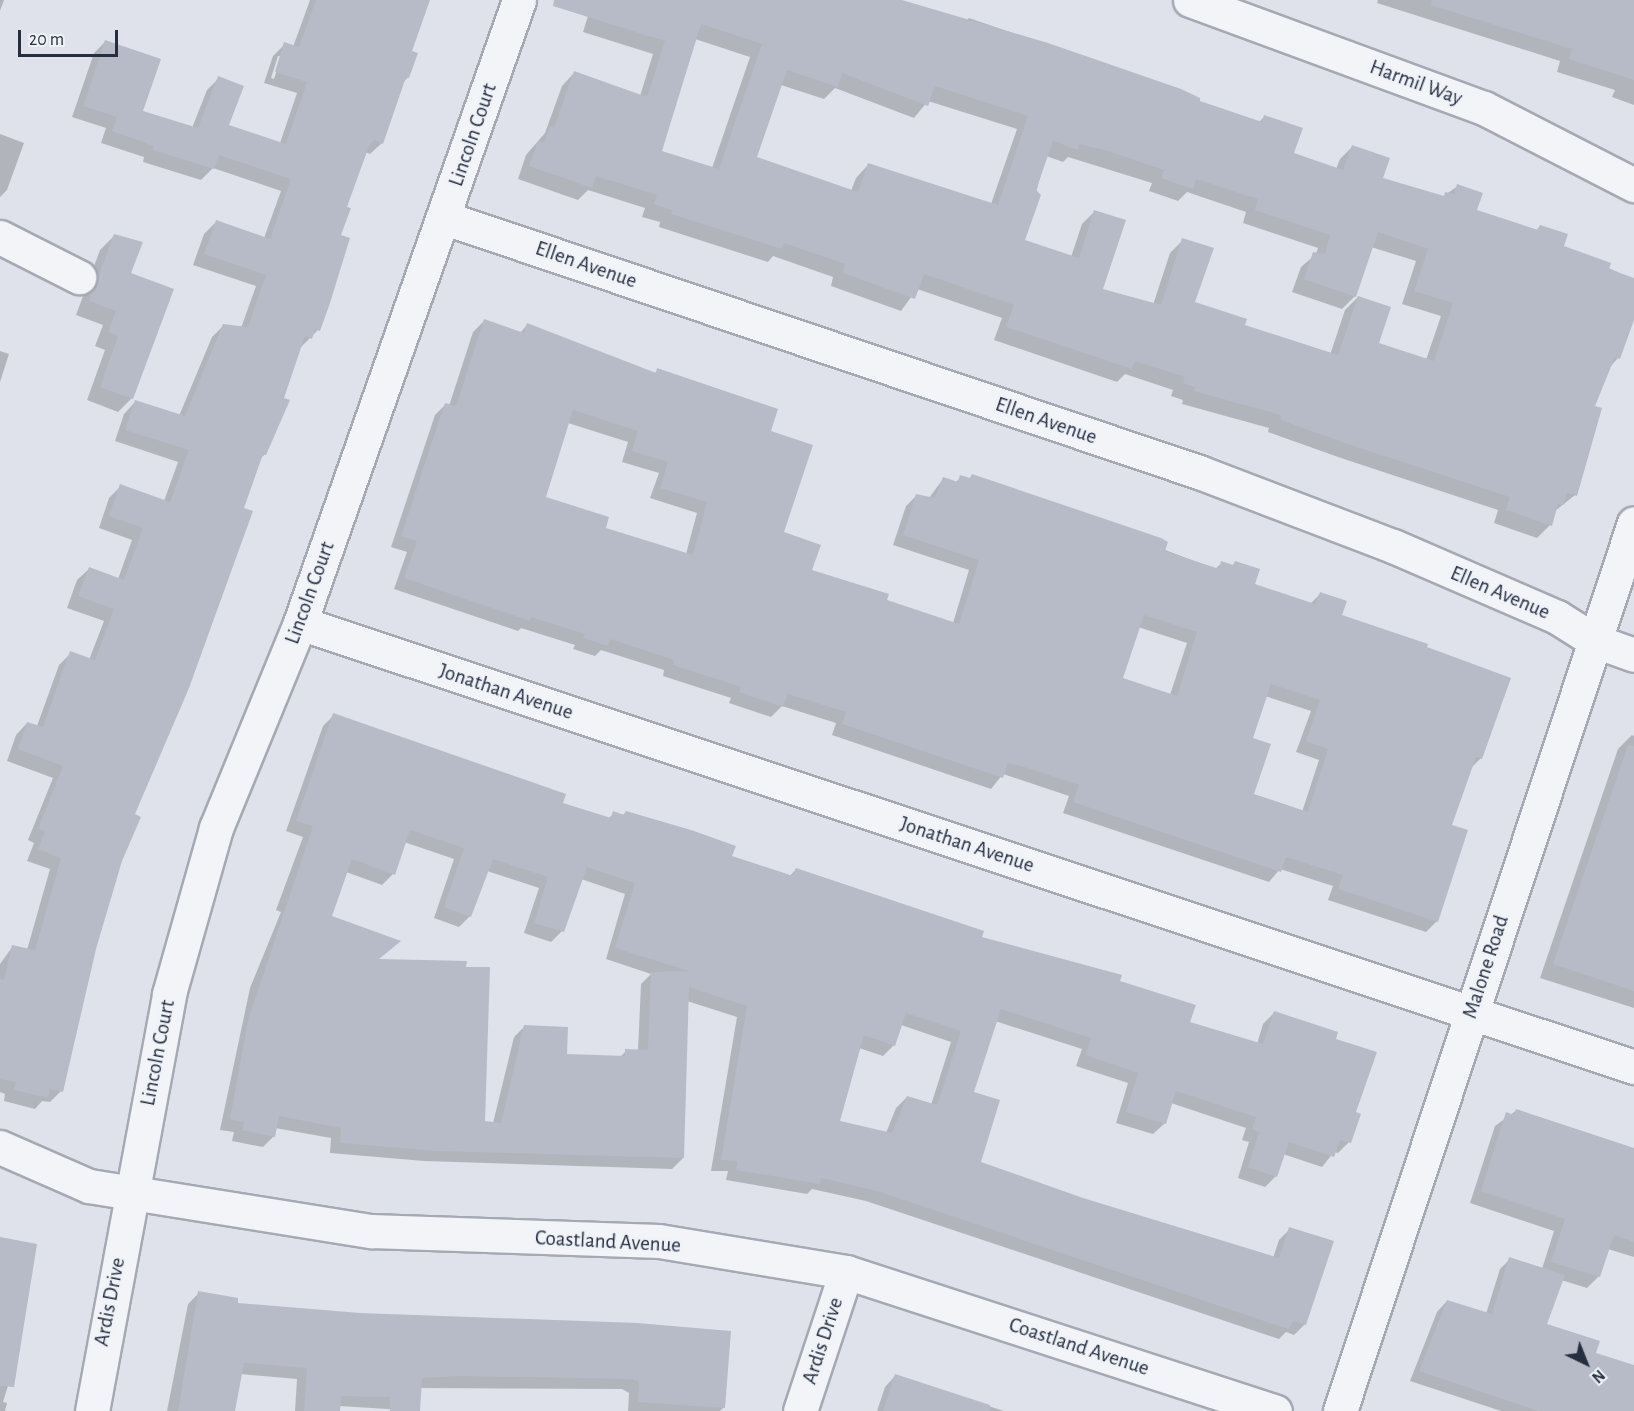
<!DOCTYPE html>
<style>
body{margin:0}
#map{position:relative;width:1634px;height:1411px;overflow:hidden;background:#dfe2ea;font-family:"Alegreya Sans",sans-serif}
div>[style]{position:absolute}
.shadow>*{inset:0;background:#0003}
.building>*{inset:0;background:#b6bbc7}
.roads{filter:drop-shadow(2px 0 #a4a9b4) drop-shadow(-2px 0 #a4a9b4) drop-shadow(0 2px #a4a9b4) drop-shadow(0 -2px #a4a9b4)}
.minor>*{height:33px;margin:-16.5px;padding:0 16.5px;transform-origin:16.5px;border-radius:16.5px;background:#f2f4f7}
span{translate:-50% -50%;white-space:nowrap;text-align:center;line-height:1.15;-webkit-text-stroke:4.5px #eff2f7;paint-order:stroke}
.street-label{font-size:21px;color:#262f42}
.north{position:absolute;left:1556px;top:1333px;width:60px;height:60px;-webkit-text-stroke:4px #eff2f7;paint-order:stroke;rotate:137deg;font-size:16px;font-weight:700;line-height:24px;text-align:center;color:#262f42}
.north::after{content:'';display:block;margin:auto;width:21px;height:27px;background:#262f42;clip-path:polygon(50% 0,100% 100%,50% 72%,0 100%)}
.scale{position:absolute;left:18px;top:30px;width:100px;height:27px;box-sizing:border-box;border:3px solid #262f42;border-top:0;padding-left:8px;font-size:18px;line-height:21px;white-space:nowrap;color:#262f42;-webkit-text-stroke:4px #eff2f7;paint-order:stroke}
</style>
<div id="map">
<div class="shadow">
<i style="clip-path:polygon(0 0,4px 0,0 11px)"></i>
<i style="clip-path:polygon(evenodd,310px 0,429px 0,411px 52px,408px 77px,402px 84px,382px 143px,370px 154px,365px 152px,346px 208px,318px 330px,298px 350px,265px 454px,259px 460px,133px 815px,94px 949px,61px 1091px,50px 1102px,42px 1101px,35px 1109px,4px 1101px,5px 1094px,0 1092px,0 964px,13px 946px,27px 950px,50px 869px,27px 861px,34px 843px,28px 840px,53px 778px,7px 761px,16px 735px,27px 723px,37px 726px,59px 665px,71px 653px,89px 660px,104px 621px,67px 608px,77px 580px,89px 569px,118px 579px,132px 540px,99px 528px,109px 498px,121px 486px,164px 501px,178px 462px,115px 441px,124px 414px,135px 402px,179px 416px,212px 337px,224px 325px,241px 328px,256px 286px,193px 265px,204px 234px,216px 222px,264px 238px,281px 191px,213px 168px,201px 180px,143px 162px,144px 157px,101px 143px,106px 128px,72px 117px,94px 53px,105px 42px,142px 112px,192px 128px,207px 90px,219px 78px,227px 126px,280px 143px,297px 93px,264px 83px,273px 56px,285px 44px,293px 47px,310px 0,278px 56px,282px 56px,274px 79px,271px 78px,278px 56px)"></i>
<i style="clip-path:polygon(evenodd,593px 0,900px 0,966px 21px,969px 18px,1180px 90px,1198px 102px,1259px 122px,1264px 117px,1293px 153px,1336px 169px,1340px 159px,1353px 146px,1381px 179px,1442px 197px,1458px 186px,1475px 211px,1536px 231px,1540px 226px,1562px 246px,1634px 280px,1634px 316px,1618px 358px,1610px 367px,1593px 407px,1575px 495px,1555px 511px,1550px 525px,1537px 538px,1494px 523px,1498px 510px,1341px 458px,1268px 432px,1269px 428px,1182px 404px,1183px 400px,1171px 396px,1173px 390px,1125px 374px,1117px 382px,994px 340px,1002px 318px,917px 289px,901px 311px,831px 286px,833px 277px,773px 256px,768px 262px,659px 227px,660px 222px,642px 217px,645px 208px,588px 190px,578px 200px,518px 179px,526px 155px,545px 133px,562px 86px,574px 73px,640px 96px,653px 54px,583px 32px,593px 0,695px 39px,750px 57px,712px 168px,660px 152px,695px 39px,593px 0,781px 85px,824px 99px,835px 88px,914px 118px,928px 101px,1017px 129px,991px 204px,868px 165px,856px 178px,851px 191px,756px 158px,781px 85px,593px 0,1046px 156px,1063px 162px,1068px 157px,1152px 183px,1149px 191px,1178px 201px,1187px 192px,1246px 212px,1243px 223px,1318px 248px,1316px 254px,1301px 267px,1292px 292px,1342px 309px,1355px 296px,1371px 247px,1416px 261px,1402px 304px,1441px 316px,1426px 360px,1377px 344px,1358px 297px,1345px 310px,1330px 355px,1243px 326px,1193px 303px,1183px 240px,1170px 253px,1153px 305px,1101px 290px,1095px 211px,1082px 224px,1071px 257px,1023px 240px,1046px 156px)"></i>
<i style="clip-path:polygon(1378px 0,1634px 0,1634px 105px,1612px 97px,1615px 90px,1557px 72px,1560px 61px,1377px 3px)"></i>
<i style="clip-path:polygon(0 134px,24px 143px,7px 190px,0 197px)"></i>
<i style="clip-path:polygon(114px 236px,129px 274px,132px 398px,118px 412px,87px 400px,105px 350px,95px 346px,103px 325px,76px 315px,100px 250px)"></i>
<i style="clip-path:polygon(evenodd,484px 321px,520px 333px,527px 325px,654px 374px,658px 370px,769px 432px,782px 533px,810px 571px,885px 601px,953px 623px,969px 570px,893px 545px,906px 506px,917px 495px,929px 498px,943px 479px,955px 483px,961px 477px,969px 479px,972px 476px,1215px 569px,1222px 563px,1232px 566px,1236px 562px,1253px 585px,1310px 604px,1320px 594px,1340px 616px,1425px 648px,1481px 758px,1471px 768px,1450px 826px,1437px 921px,1426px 932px,1328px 900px,1333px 886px,1280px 869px,1269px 882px,1063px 813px,1069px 796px,1003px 774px,991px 789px,832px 735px,836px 723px,782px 706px,771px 717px,729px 703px,731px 698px,663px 676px,664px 670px,601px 650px,595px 656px,573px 649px,575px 645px,521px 628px,518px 631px,394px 589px,407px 552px,391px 547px,435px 415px,446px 404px,449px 406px,473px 332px,484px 321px,568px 423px,628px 442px,622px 462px,659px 473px,650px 498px,697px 513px,686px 554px,604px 529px,545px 498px,568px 423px,484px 321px,1138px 627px,1187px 643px,1170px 695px,1121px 679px,1138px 627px,484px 321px,1265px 696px,1311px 711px,1296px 752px,1319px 760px,1302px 812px,1253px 795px,1251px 739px,1265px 696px)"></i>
<i style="clip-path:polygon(0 351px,9px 354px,0 382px)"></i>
<i style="clip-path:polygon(evenodd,334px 715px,561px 804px,608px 819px,614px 813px,622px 816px,626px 812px,730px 857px,790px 876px,796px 869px,980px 938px,1118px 982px,1188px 1023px,1257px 1044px,1263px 1024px,1274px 1013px,1334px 1040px,1354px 1113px,1349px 1142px,1338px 1153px,1334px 1152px,1322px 1167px,1283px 1154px,1276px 1176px,1265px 1187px,1238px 1178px,1249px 1142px,1242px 1140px,1246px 1128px,1171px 1103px,1164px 1124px,1153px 1134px,1116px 1123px,1128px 1083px,1076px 1066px,1082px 1049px,995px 1021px,972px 1093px,979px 1162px,1082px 1200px,1273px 1258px,1279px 1240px,1290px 1229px,1305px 1324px,1294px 1335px,1286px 1332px,1279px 1339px,866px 1201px,812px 1189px,807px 1194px,726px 1180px,728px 1171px,711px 1171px,737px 1017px,687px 1001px,683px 1158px,672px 1169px,424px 1161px,330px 1153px,331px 1138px,275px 1128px,274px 1136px,263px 1147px,232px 1141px,234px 1132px,220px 1130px,250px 988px,281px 912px,276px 910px,303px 837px,286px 831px,323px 726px,334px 715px,404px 842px,454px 859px,434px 918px,459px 927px,470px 916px,487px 871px,539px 888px,524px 933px,551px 942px,562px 931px,581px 879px,625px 894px,606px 959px,651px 974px,641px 984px,638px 1051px,626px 1051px,619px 1058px,566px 1055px,525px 1026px,514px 1037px,493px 1123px,484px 1122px,378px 960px,330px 917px,346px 872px,382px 885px,393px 874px,404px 842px,334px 715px,901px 1025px,951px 1042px,931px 1105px,907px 1097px,896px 1108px,886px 1133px,838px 1122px,859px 1048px,883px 1056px,894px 1045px,901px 1025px)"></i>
<i style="clip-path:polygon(1632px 735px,1634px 736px,1634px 1008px,1540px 978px,1618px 749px)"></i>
<i style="clip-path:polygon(1517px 1110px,1634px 1149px,1634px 1257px,1608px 1249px,1598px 1277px,1587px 1288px,1561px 1280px,1545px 1325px,1594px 1354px,1634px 1367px,1634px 1411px,1501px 1411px,1410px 1381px,1437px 1312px,1447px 1301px,1486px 1314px,1500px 1269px,1510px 1259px,1542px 1269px,1554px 1231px,1470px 1203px,1495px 1126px)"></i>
<i style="clip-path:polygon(0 1239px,19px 1350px,3px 1402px,7px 1403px,5px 1411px,0 1411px)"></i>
<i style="clip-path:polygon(199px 1293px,236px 1304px,360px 1315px,637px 1325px,724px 1407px,720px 1411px,628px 1411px,629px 1393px,622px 1389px,420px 1388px,419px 1411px,339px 1406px,338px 1411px,295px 1411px,297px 1379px,240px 1374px,233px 1411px,167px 1411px,188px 1304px)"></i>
<i style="clip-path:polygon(895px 1376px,1004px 1411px,877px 1411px,885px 1387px)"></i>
</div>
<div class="building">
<i style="clip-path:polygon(316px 0,430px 0,412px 51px,418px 53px,409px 78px,406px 77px,383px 144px,374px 140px,369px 146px,347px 207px,351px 208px,341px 235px,350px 238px,330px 303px,320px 331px,315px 329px,312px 339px,305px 336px,284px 398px,290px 400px,266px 455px,263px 454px,244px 508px,253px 511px,189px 688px,135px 814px,141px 817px,122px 861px,96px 949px,63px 1092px,50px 1089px,48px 1098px,14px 1090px,16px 1082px,0 1079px,0 979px,4px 980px,12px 945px,35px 950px,61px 858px,38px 849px,45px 831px,38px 829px,63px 766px,18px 749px,27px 722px,43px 727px,70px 651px,95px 660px,114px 609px,78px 596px,89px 567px,124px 580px,143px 528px,109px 516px,120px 484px,170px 502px,189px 450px,125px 430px,135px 400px,185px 416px,223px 324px,248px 327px,266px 275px,204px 254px,216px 220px,270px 239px,291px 179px,219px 155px,214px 169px,153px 150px,154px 146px,112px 131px,117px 117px,83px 106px,105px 40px,161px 59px,143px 111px,198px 128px,218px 76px,244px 86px,229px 125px,286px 144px,307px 82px,275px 72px,284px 42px,299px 47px)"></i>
<i style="clip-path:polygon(evenodd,554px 0,902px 0,1048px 43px,1181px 89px,1200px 98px,1200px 101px,1262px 122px,1264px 115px,1303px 128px,1294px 153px,1343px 170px,1352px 145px,1390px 158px,1383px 178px,1444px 196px,1445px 192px,1454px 194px,1457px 184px,1483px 193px,1477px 210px,1538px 230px,1540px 225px,1568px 234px,1564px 246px,1611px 263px,1609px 269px,1634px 278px,1634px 320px,1620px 359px,1615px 357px,1595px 406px,1602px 408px,1577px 496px,1567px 493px,1563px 505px,1558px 504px,1552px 526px,1506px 510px,1510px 497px,1354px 446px,1280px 420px,1281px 415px,1194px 391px,1195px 387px,1183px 383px,1185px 377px,1135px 361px,1132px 369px,1006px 327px,1014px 305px,924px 274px,915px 299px,843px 273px,845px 264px,784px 243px,782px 249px,671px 214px,672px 210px,654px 204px,657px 195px,596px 176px,592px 188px,529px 166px,538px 141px,544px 143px,550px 126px,554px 128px,574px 71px,647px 97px,665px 41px,553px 6px,554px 0,701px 24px,762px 44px,719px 169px,662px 151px,701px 24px,554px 0,787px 70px,838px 87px,842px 73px,928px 106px,935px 86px,1028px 116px,998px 205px,868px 163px,858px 192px,757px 157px,787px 70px,554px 0,1053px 141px,1078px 150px,1079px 144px,1108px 151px,1164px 170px,1161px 178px,1193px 189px,1196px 179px,1258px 199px,1255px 210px,1330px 235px,1325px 254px,1313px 252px,1304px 279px,1356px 297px,1378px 232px,1428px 249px,1414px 291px,1453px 303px,1434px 361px,1379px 343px,1391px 307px,1358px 296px,1338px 355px,1245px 325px,1247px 319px,1195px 302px,1214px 248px,1182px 238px,1161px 305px,1103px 289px,1126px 220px,1094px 210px,1079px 258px,1025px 240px,1041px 195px,1036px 190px,1053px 141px)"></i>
<i style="clip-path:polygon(1432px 0,1634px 0,1634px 80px,1569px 59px,1572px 49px,1431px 5px)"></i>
<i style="clip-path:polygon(114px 234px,143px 242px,131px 273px,174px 289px,133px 399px,100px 387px,118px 336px,108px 332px,116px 311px,89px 301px)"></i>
<i style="clip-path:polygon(evenodd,484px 319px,524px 333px,527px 323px,656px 373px,657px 368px,778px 409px,771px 431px,813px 445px,784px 532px,821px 545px,812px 570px,889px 594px,887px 600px,959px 624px,979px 560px,903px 535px,916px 494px,935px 498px,943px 477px,958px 482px,960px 475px,970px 478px,972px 474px,1161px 538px,1168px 542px,1165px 551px,1219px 569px,1221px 561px,1233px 565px,1235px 561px,1260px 569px,1255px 584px,1315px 604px,1320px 592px,1347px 601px,1342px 615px,1428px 644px,1427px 647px,1511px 678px,1482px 759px,1476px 757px,1452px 825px,1468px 830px,1438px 922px,1338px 889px,1343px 875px,1286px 857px,1281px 872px,1073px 802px,1079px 785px,1018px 765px,1008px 763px,1003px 778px,842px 724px,846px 712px,788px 694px,783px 707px,739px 692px,741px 687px,673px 665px,674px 660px,610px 639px,608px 646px,583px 638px,585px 634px,531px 617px,530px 621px,404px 578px,417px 541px,401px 536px,445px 403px,456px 406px,484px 319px,573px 410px,638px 431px,632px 451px,668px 462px,660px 488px,707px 502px,693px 555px,606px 528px,609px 517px,546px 497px,573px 410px,484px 319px,1144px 615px,1197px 632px,1177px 696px,1123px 678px,1144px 615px,484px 319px,1271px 684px,1320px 700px,1306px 741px,1328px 749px,1308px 812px,1254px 794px,1271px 744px,1253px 738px,1271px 684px)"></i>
<i style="clip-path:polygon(evenodd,333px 713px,566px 794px,563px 803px,611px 818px,613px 811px,624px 815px,626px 811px,691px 830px,736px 846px,732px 856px,793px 876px,796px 868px,984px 931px,982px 937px,1122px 975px,1120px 981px,1196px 1005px,1190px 1022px,1263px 1044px,1274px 1011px,1338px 1032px,1336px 1039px,1377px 1052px,1356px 1112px,1361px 1114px,1351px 1143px,1340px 1140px,1334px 1157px,1289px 1142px,1277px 1177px,1248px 1167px,1259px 1132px,1252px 1129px,1256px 1117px,1176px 1091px,1166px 1124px,1126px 1112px,1138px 1073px,1086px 1055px,1091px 1038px,1001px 1009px,974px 1092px,1000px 1100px,981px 1162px,1083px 1198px,1279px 1258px,1289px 1227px,1334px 1241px,1306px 1325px,1294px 1321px,1288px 1329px,877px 1191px,821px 1178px,820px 1184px,736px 1170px,738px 1161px,721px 1160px,747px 1006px,689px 987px,684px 1158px,436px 1151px,340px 1143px,341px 1128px,279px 1116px,275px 1137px,242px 1130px,244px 1122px,230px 1119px,248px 1020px,313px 826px,296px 821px,333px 713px,410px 830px,464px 848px,444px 907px,471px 917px,493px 859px,548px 877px,534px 923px,564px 932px,587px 867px,635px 883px,615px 948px,689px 971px,651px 972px,648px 1050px,625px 1049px,625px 1056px,567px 1054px,568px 1027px,524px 1025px,501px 1123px,485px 1121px,490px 967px,466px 967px,467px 961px,379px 959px,401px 941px,332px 916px,352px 859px,395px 875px,410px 830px,333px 713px,906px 1013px,961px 1031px,937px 1105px,907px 1096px,892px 1133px,840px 1121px,864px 1035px,895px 1046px,906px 1013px)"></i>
<i style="clip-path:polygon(1628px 745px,1634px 746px,1634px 991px,1553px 964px)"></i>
<i style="clip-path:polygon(1516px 1109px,1634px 1148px,1634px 1242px,1614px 1235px,1600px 1277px,1551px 1262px,1565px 1219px,1481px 1191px,1506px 1112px,1514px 1115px)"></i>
<i style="clip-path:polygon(0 1237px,37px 1244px,14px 1387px,0 1386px)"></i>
<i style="clip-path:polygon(1509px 1257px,1565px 1275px,1547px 1324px,1600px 1341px,1596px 1353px,1634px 1365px,1634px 1411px,1539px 1411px,1419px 1371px,1447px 1300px,1492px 1314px)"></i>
<i style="clip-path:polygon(198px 1291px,238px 1298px,238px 1303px,360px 1313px,637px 1323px,731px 1331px,725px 1408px,638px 1402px,639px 1382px,633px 1379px,459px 1376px,422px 1378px,420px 1411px,390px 1411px,390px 1397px,341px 1396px,340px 1411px,304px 1411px,307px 1368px,244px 1363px,235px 1411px,178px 1411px)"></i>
<i style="clip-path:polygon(895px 1374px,990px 1405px,990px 1411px,883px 1411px)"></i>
</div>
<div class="roads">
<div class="minor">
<i style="left:1190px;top:0;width:313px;rotate:20.2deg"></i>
<i style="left:1484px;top:108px;width:169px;rotate:27.2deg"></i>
<i style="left:445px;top:218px;width:796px;rotate:18.62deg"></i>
<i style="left:1199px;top:472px;width:208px;rotate:20.9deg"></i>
<i style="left:1393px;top:546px;width:179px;rotate:23.4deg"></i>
<i style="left:1557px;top:617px;width:45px;rotate:32.3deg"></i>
<i style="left:1595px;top:641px;width:41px;rotate:19.7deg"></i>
<i style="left:0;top:237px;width:89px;rotate:26.9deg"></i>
<i style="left:300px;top:623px;width:1406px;rotate:18.41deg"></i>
<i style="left:0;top:1147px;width:97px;rotate:23.7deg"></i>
<i style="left:89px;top:1186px;width:286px;rotate:9.1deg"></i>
<i style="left:371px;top:1231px;width:288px;rotate:2deg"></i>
<i style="left:659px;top:1241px;width:190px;rotate:9.4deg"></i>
<i style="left:846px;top:1272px;width:451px;rotate:18deg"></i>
<i style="left:92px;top:1411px;width:424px;rotate:-79.5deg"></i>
<i style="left:169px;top:994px;width:173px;rotate:-74.2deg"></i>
<i style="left:216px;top:828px;width:222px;rotate:-67.7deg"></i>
<i style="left:300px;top:623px;width:660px;rotate:-70.63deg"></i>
<i style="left:800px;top:1411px;width:146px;rotate:-71.7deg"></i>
<i style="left:1340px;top:1411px;width:935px;rotate:-71.68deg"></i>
</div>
</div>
<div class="street-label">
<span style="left:1416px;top:83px;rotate:20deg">Harmil Way</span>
<span style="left:473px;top:135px;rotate:-71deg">Lincoln Court</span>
<span style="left:586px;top:265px;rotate:19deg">Ellen Avenue</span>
<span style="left:1046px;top:421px;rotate:19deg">Ellen Avenue</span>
<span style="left:310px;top:593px;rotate:-70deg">Lincoln Court</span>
<span style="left:1500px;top:593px;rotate:23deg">Ellen Avenue</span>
<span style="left:506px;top:692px;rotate:18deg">Jonathan Avenue</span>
<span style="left:967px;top:845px;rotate:18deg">Jonathan Avenue</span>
<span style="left:1486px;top:967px;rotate:-72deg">Malone Road</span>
<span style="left:158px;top:1053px;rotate:-79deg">Lincoln Court</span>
<span style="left:608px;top:1242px;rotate:3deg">Coastland Avenue</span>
<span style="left:110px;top:1302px;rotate:-79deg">Ardis Drive</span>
<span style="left:823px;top:1341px;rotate:-72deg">Ardis Drive</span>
<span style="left:1079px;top:1347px;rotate:18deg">Coastland Avenue</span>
</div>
<div class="north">N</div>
<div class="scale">20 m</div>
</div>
